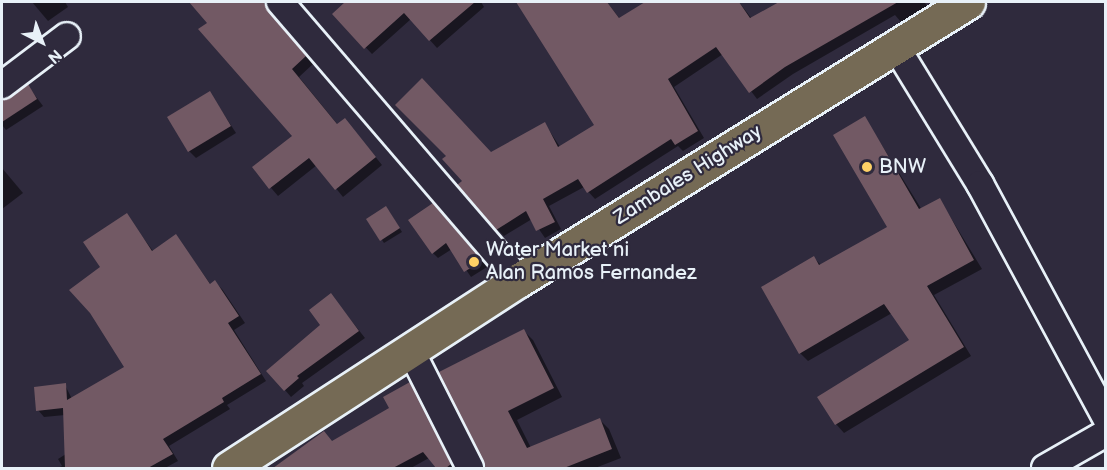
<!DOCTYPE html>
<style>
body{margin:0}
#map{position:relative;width:1107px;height:470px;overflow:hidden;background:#2f2a3d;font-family:"Balsamiq Sans",sans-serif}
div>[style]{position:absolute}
.shadow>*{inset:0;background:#0007}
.building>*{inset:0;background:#725964}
.roads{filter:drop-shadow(2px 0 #e8f1f8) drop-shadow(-2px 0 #e8f1f8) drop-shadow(0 2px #e8f1f8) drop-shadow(0 -2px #e8f1f8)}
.minor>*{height:26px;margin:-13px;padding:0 13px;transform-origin:13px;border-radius:13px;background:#2f2a3d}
.primary>*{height:33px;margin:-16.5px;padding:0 16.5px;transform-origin:16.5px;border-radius:16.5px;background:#756a55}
.dots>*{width:16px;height:16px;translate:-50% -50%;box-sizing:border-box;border:3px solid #2f2a3d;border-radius:50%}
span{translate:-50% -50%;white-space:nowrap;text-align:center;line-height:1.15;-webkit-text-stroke:4.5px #2f2a3d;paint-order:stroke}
.poi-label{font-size:20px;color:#e8f1f8}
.left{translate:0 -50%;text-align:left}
.street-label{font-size:20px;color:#e8f1f8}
.frame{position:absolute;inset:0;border:3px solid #e8f1f8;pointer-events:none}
.north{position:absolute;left:12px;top:12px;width:60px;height:60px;-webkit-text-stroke:4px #2f2a3d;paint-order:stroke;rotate:138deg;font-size:16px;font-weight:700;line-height:24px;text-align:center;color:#e8f1f8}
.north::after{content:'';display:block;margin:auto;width:21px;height:27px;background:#e8f1f8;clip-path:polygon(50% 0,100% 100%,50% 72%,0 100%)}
</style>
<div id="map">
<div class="shadow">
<i style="clip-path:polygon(32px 2px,65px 2px,68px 7px,48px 21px)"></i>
<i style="clip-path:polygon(197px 2px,262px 2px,313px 64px,299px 77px,338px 125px,352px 128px,382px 165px,343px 197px,317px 165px,278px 196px,254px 168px,294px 137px,194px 5px)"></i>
<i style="clip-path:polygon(347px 2px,407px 2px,414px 10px,424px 2px,481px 2px,484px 7px,437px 48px,411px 19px,372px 54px,334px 14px)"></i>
<i style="clip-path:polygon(517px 2px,580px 2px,585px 7px,593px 2px,607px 2px,620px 19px,647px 2px,739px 2px,752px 19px,781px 2px,928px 2px,925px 3px,931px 13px,906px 28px,895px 15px,793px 74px,757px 99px,723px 54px,674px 87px,704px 138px,683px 151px,678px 146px,595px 199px,584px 187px,549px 206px,561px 229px,545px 238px,532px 219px,504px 236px,497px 229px,491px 154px,545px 124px,560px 147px,597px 125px,562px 66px)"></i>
<i style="clip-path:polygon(28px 86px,43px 106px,6px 130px,2px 125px,2px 100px)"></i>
<i style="clip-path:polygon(210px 93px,236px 133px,196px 158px,189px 151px)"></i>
<i style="clip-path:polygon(865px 118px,922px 210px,940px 200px,982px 269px,934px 295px,971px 356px,844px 433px,836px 424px,911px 340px,892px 313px,808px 361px,800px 353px,814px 258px,821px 265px,889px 228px)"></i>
<i style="clip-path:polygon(2px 168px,23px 193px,2px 209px)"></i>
<i style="clip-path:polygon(438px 210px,487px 267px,471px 277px,452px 249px,438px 258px,433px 253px)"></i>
<i style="clip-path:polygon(389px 211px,402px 232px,384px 243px,368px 219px)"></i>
<i style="clip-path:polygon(126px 215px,153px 251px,176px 236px,211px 285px,215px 282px,222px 289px,245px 323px,234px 330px,266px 381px,227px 405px,230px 409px,169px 446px,178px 461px,165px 468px,57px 468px,62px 466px,58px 459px,66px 454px,65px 415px,44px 417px,38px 410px,65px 385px,72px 399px,126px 368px,102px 267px)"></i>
<i style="clip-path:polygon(331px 295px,365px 338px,302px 383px,304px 386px,291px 397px,285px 390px,322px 325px)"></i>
<i style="clip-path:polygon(524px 331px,533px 340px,562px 397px,517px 420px,531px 448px,600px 420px,609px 429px,621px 458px,595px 468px,489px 468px,441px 373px)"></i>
<i style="clip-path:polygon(409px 383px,455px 468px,438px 468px,429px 458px,411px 468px,273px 468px,324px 433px,333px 443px,391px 409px)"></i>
</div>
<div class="building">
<i style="clip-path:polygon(189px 2px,263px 2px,306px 56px,292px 69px,337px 124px,345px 118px,376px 157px,335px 190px,309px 158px,269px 189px,252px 167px,292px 136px,198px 29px,207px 23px)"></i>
<i style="clip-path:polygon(345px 2px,475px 2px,429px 41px,404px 13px,364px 49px,332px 14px)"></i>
<i style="clip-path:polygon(516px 2px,607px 2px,619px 18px,645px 2px,739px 2px,750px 18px,779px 2px,898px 2px,785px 67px,749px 93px,716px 47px,668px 79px,698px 131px,675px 145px,671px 139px,587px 193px,578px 179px,543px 199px,555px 222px,536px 231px,526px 211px,496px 230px,457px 185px,462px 181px,442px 159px,446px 156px,395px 105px,422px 78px,491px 152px,545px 122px,558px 147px,594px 125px)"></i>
<i style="clip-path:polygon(28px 84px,37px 99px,2px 122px,2px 100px)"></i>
<i style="clip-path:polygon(210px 91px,231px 126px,188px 152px,167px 117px)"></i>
<i style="clip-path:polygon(865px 116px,919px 209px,940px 198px,974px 260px,927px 286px,964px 347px,835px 425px,817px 397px,909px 340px,884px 304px,799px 354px,761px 287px,814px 256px,819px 265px,887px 227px,833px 135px)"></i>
<i style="clip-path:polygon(433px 203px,482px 261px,464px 272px,446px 243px,432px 254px,408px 220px)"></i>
<i style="clip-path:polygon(386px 206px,400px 228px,380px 241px,366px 219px)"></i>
<i style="clip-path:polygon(127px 213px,152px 251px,176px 234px,210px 284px,215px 280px,239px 316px,228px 323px,261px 374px,222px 398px,224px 402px,163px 439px,173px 454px,148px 468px,65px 468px,63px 408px,36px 411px,34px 387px,66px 383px,67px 400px,124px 367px,90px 313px,69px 290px,100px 267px,83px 242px)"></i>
<i style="clip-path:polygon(331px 293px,359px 331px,297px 376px,299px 378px,284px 391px,266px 371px,320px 325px,309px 310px)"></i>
<i style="clip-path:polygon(524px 329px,554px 388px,508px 411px,527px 448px,600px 418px,612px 449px,564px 468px,485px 468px,439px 372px)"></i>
<i style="clip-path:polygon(410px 382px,451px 464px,446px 468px,436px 468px,423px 452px,393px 468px,273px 468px,324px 431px,332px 441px,389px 408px,383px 397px)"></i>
</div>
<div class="roads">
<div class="minor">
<i style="left:280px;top:2px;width:367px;rotate:49.3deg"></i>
<i style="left:896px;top:47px;width:161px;rotate:58.5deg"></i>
<i style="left:980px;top:184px;width:266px;rotate:61.7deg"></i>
<i style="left:2px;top:85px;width:81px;rotate:-37deg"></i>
<i style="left:411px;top:351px;width:131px;rotate:63.2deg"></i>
<i style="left:1045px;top:468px;width:70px;rotate:-29.8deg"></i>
</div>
<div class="primary">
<i style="left:229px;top:468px;width:346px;rotate:-33deg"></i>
<i style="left:519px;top:280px;width:528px;rotate:-31.76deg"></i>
</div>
</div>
<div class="dots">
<i style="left:867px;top:167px;background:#ffd166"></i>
<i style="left:474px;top:262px;background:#ffd166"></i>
</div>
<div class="poi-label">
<span class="left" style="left:879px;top:167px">BNW</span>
<span class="left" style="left:486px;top:262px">Water Market ni<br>Alan Ramos Fernandez</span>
</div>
<div class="street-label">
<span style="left:688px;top:175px;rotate:-32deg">Zambales Highway</span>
</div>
<div class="frame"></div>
<div class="north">N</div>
</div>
